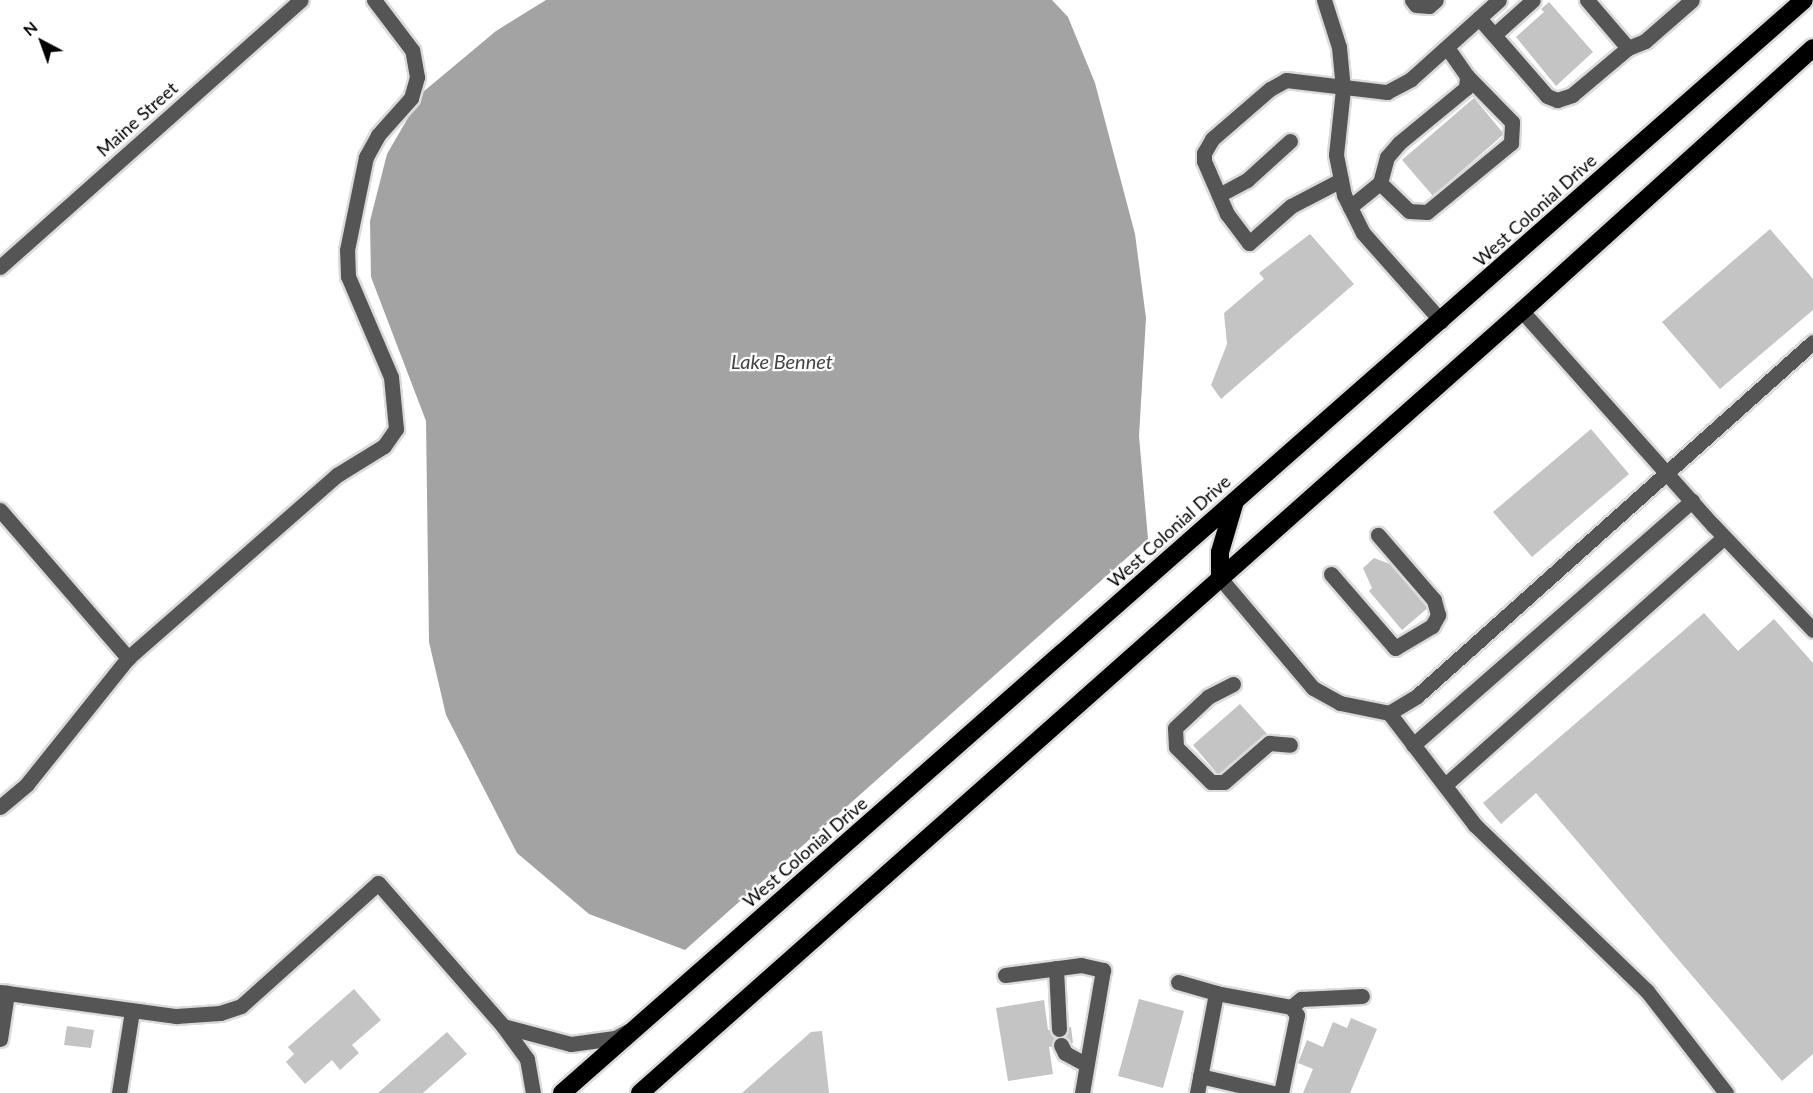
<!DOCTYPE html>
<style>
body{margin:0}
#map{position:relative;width:1813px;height:1093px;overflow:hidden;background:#fff;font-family:Lato,sans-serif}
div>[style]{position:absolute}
.water>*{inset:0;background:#a3a3a3}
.building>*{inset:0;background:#c4c4c4}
.roads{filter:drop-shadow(2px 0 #dbdbdb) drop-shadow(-2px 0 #dbdbdb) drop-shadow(0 2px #dbdbdb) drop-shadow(0 -2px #dbdbdb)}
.minor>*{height:15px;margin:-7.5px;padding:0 7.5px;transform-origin:7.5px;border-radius:7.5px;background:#555}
.highway>*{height:18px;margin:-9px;padding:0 9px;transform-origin:9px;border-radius:9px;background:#000}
span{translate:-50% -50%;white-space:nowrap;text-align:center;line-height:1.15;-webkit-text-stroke:4.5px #fff;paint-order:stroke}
.street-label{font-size:18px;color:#000}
.water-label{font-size:20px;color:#444;font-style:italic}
.north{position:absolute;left:12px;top:12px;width:60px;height:60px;-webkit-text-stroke:4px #fff;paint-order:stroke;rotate:319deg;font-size:16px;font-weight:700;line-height:24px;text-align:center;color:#000}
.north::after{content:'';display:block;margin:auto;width:21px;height:27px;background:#000;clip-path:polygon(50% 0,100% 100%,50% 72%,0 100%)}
</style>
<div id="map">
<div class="water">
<i style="clip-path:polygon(546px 0,1052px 0,1068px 17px,1095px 83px,1135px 234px,1146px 318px,1139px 436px,1148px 539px,685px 950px,589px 914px,517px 853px,446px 715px,429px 642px,426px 421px,371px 277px,370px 221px,387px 154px,423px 92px,496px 31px)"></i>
</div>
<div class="building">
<i style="clip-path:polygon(1549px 2px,1593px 52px,1556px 86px,1516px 37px,1544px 12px,1541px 9px)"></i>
<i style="clip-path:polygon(1474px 98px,1504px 134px,1433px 196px,1402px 160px)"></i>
<i style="clip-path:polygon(1770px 229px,1813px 279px,1813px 310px,1720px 389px,1662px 322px)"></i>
<i style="clip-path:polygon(1310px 234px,1354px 284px,1221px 399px,1211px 385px,1227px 344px,1224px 313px,1264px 279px,1259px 273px)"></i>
<i style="clip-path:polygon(1591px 429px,1629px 474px,1532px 557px,1493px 512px)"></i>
<i style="clip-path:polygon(1374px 558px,1390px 564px,1399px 575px,1402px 573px,1430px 606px,1402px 630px,1369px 591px,1372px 588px,1363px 568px)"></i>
<i style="clip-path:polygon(1704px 613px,1738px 651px,1774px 619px,1813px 663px,1813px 1054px,1782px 1081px,1536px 793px,1501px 824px,1483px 803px)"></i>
<i style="clip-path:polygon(1240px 704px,1268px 735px,1220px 777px,1193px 745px)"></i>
<i style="clip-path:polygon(354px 989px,381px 1020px,352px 1045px,359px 1053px,340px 1070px,332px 1060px,305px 1084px,286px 1062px,294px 1054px,288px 1047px)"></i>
<i style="clip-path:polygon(1139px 999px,1184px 1011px,1163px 1088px,1118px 1076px)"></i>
<i style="clip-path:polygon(1044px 1000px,1048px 1030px,1071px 1027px,1073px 1043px,1049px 1047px,1053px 1074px,1008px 1081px,996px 1008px)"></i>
<i style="clip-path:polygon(1351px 1018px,1377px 1029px,1350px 1093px,1303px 1093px,1313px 1069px,1298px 1063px,1307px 1040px,1323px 1047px,1333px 1022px,1347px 1028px)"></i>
<i style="clip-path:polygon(67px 1026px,94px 1030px,91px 1048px,64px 1045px)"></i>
<i style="clip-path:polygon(822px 1031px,829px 1093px,742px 1093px,811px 1032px)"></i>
<i style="clip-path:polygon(447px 1032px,467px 1054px,423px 1093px,378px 1093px)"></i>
</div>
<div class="roads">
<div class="minor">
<i style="left:1324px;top:0;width:49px;rotate:72.3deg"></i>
<i style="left:1339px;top:47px;width:42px;rotate:84.6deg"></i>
<i style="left:1343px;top:89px;width:66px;rotate:96.1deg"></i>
<i style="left:1336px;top:155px;width:41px;rotate:78.7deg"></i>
<i style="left:1344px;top:195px;width:42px;rotate:63.4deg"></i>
<i style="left:1363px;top:233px;width:118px;rotate:48.4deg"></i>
<i style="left:1412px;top:0;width:6px;rotate:51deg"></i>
<i style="left:1416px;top:5px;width:13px;rotate:4deg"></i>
<i style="left:1429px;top:6px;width:9px;rotate:-41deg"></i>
<i style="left:1587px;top:0;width:63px;rotate:49.5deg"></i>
<i style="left:1628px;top:48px;width:18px;rotate:-22deg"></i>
<i style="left:1645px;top:41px;width:62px;rotate:-41.1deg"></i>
<i style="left:1479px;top:18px;width:103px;rotate:48.9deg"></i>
<i style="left:1547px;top:96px;width:11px;rotate:22deg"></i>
<i style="left:1557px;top:100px;width:16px;rotate:-18deg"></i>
<i style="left:1572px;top:95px;width:73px;rotate:-40deg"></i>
<i style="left:1494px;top:35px;width:52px;rotate:-41.9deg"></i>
<i style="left:1341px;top:180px;width:56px;rotate:152.5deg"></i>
<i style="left:1291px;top:206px;width:56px;rotate:138.6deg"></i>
<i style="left:1249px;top:243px;width:36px;rotate:-127deg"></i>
<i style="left:1227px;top:214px;width:58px;rotate:-113.5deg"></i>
<i style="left:1204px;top:161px;width:8px;rotate:-90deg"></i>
<i style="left:1204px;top:153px;width:16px;rotate:-60deg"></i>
<i style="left:1212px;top:139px;width:77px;rotate:-40.8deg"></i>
<i style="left:1270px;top:89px;width:18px;rotate:-29deg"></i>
<i style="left:1286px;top:80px;width:102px;rotate:6.8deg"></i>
<i style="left:1387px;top:92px;width:27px;rotate:-28deg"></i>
<i style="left:1411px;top:79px;width:118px;rotate:-41.9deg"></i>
<i style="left:1380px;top:183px;width:40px;rotate:44deg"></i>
<i style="left:1409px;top:211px;width:18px;rotate:3deg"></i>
<i style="left:1427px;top:212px;width:109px;rotate:-39.4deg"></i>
<i style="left:1511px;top:143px;width:21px;rotate:-87deg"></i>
<i style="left:1512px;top:122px;width:64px;rotate:-134.4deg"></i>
<i style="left:1219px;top:195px;width:32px;rotate:-28deg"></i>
<i style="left:1247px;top:180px;width:58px;rotate:-42.2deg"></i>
<i style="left:1350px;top:207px;width:38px;rotate:-39deg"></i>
<i style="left:1380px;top:183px;width:27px;rotate:-75deg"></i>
<i style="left:1387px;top:157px;width:18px;rotate:-49deg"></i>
<i style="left:1399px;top:143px;width:87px;rotate:-39.4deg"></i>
<i style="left:1466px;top:88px;width:12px;rotate:-85deg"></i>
<i style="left:1467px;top:76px;width:35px;rotate:-125deg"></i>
<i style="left:0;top:267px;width:402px;rotate:-41.6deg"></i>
<i style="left:1522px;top:311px;width:287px;rotate:48.3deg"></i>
<i style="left:1713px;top:525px;width:145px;rotate:46.4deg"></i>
<i style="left:0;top:510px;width:196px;rotate:49.1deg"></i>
<i style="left:1331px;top:574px;width:98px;rotate:49.1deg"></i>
<i style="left:1395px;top:648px;width:43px;rotate:-30.7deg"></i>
<i style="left:1432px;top:626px;width:13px;rotate:-61deg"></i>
<i style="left:1438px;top:615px;width:16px;rotate:-105deg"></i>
<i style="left:1434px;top:600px;width:86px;rotate:-130.7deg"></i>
<i style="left:1220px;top:578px;width:144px;rotate:49.8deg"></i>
<i style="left:1313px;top:688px;width:31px;rotate:29deg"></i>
<i style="left:1340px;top:703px;width:50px;rotate:11.5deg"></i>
<i style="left:1389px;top:713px;width:33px;rotate:-31deg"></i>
<i style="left:1417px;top:696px;width:531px;rotate:-41.79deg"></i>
<i style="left:1233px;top:684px;width:28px;rotate:153deg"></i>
<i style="left:1208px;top:697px;width:45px;rotate:136.8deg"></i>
<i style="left:1175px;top:728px;width:19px;rotate:87deg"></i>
<i style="left:1176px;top:747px;width:49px;rotate:45deg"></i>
<i style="left:1211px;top:782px;width:13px"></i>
<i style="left:1224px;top:782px;width:60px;rotate:-40.9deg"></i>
<i style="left:1269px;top:743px;width:21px;rotate:5deg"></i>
<i style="left:1389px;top:713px;width:141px;rotate:52.5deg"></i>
<i style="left:1475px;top:825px;width:239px;rotate:44deg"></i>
<i style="left:1647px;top:991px;width:129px;rotate:52.2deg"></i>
<i style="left:1413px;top:745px;width:371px;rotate:-41.2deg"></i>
<i style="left:1445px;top:785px;width:373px;rotate:-41.6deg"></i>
<i style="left:0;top:807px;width:35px;rotate:-40deg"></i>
<i style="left:27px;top:784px;width:161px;rotate:-51.3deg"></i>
<i style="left:128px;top:658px;width:278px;rotate:-41.2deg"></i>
<i style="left:337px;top:475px;width:55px;rotate:-31.7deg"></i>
<i style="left:384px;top:446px;width:21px;rotate:-55deg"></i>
<i style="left:396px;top:429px;width:52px;rotate:-95.5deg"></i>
<i style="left:391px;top:377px;width:110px;rotate:-113.1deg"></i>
<i style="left:348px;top:276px;width:26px;rotate:-92deg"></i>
<i style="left:347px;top:250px;width:95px;rotate:-78.5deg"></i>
<i style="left:366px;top:157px;width:25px;rotate:-61deg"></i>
<i style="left:378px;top:135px;width:50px;rotate:-48.3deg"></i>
<i style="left:411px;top:98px;width:22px;rotate:-74deg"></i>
<i style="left:417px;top:77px;width:27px;rotate:-100deg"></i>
<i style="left:412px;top:50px;width:63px;rotate:-127.2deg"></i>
<i style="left:1056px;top:968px;width:61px;rotate:87.2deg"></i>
<i style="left:1005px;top:975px;width:77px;rotate:-7.5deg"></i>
<i style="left:1081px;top:965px;width:23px;rotate:13deg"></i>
<i style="left:1103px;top:970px;width:125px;rotate:99.7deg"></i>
<i style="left:1178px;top:982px;width:40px;rotate:16deg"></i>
<i style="left:0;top:992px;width:178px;rotate:7.8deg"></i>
<i style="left:176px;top:1016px;width:44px;rotate:-3.9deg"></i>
<i style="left:220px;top:1013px;width:22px;rotate:-18deg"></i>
<i style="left:241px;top:1006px;width:184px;rotate:-41.9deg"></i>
<i style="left:378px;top:883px;width:190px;rotate:48.8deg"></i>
<i style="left:503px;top:1026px;width:41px;rotate:54deg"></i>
<i style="left:527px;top:1059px;width:35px;rotate:80deg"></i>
<i style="left:1291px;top:1007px;width:13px;rotate:-39deg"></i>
<i style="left:1301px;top:999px;width:61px;rotate:-2.8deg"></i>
<i style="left:503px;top:1026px;width:70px;rotate:14.8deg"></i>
<i style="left:571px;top:1044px;width:44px;rotate:-7.8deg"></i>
<i style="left:615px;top:1038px;width:15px;rotate:-28deg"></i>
<i style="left:0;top:1039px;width:47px;rotate:-81.3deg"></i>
<i style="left:1061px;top:1045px;width:9px;rotate:63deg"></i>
<i style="left:1065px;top:1053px;width:24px;rotate:28deg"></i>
<i style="left:1200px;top:1076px;width:75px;rotate:13.1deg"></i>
<i style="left:119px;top:1093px;width:83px;rotate:-81deg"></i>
<i style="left:1197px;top:1093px;width:102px;rotate:-79.2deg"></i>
<i style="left:1216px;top:993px;width:76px;rotate:10.6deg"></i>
<i style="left:1291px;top:1007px;width:10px;rotate:53deg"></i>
<i style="left:1297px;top:1015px;width:80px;rotate:101.6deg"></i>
</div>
<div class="highway">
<i style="left:1220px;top:578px;width:26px;rotate:-90deg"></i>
<i style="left:1220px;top:552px;width:53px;rotate:-73.6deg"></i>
<i style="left:562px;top:1093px;width:1654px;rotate:-41.35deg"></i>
<i style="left:640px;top:1093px;width:1179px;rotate:-41.56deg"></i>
<i style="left:1522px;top:311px;width:392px;rotate:-42.1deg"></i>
</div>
</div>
<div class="street-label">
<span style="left:137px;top:119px;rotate:-42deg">Maine Street</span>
<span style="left:1535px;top:210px;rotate:-42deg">West Colonial Drive</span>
<span style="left:1169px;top:531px;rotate:-42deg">West Colonial Drive</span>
<span style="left:805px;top:852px;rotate:-41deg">West Colonial Drive</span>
</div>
<div class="water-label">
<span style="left:782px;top:361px">Lake Bennet</span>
</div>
<div class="north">N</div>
</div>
